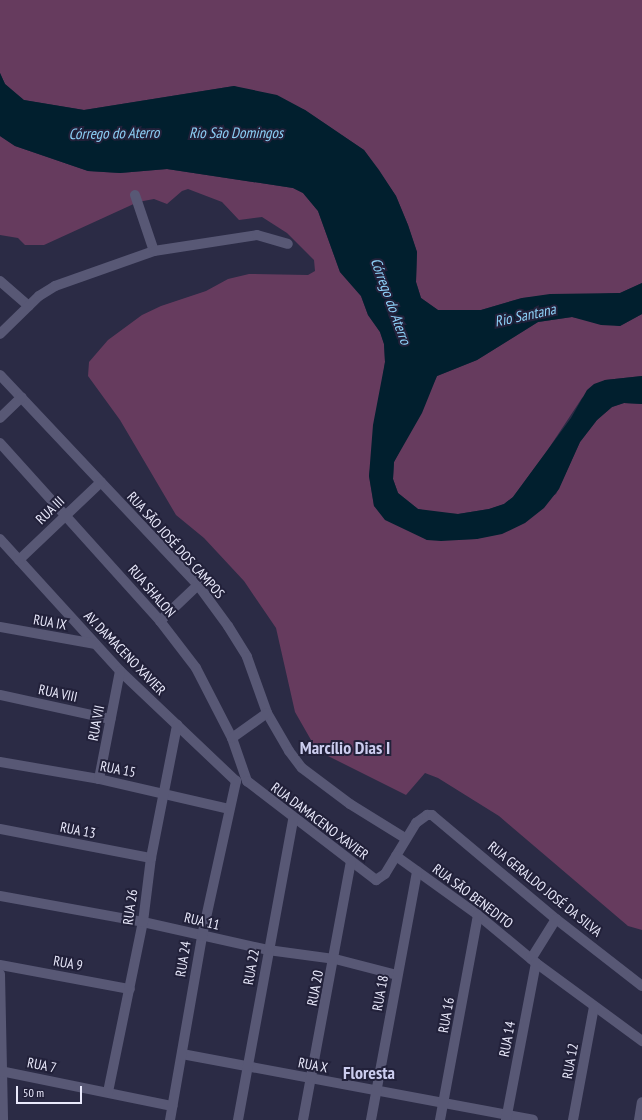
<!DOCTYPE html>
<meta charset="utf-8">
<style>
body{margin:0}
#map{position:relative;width:642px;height:1120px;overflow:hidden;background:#2b2b45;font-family:"PT Sans Narrow",sans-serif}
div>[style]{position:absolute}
.green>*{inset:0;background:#663b5e}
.water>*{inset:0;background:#011f2e}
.street>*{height:10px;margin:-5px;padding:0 5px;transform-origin:5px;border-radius:5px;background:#585875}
span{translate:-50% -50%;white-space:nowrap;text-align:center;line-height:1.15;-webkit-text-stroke:4px #22213a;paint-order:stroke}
.street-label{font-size:14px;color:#eaeafc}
.water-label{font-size:15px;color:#8dd0f7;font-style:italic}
.district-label{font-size:18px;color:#cccdef;font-weight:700}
.scale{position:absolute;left:16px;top:1086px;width:66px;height:18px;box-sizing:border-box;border:2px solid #eaeafc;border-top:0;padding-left:5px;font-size:12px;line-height:14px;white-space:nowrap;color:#eaeafc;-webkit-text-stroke:3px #22213a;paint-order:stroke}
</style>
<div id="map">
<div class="green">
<i style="clip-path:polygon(0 0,642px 0,642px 283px,620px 293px,522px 298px,481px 310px,438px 310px,421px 298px,416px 282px,417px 252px,408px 225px,396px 196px,364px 150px,305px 110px,234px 86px,84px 110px,23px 100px,5px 84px,0 73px)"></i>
<i style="clip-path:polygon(0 136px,15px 146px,88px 171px,120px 173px,167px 169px,293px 188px,303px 193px,318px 211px,340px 272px,361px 296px,368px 315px,380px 332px,384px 344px,385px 362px,369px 476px,374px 506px,427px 540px,477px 539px,556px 494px,580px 442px,597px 420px,612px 407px,624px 403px,642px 404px,642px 930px,628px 926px,499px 816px,438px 778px,425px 773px,406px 795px,324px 754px,315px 747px,295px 712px,276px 628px,244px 581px,204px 538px,176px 515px,120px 420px,88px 376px,89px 362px,108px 340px,142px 315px,161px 306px,206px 291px,228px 279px,249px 274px,308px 275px,315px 271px,314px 260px,287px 233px,262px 217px,239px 220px,222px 202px,188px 189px,182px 191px,167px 204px,154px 199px,138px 202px,44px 245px,25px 245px,18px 238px,0 235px)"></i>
<i style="clip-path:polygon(642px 314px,642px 376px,605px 380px,582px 398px,547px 451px,513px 497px,504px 504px,489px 509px,458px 514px,436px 513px,418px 509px,398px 493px,393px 479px,394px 462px,437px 376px,477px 360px,538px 322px,572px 317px,620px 326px)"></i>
</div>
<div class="water">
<i style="clip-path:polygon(0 73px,5px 84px,24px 100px,84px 110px,234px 86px,277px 95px,305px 110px,364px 150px,379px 170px,396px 196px,408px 225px,417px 252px,416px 282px,421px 298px,438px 310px,481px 310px,522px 298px,550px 294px,620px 293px,642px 283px,642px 314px,620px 326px,601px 325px,572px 317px,538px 322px,477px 360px,437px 376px,422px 413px,394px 462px,393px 479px,398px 493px,418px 509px,458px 514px,489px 509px,504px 504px,513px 497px,571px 418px,587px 390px,594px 384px,605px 380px,642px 376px,642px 404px,624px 403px,612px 407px,597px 420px,580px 442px,559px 489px,544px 508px,525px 523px,502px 534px,477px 539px,441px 541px,427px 540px,385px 520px,374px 506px,369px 476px,373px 425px,385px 362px,384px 344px,380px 332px,368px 315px,361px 296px,340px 272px,318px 211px,303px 193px,293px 188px,167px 169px,120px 173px,88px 171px,15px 146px,0 136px)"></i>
</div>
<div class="street">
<i style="left:135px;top:195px;width:59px;rotate:71.3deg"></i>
<i style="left:0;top:281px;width:38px;rotate:41deg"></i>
<i style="left:0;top:334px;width:54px;rotate:-44.3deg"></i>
<i style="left:39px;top:296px;width:19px;rotate:-32deg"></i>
<i style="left:55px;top:286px;width:105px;rotate:-19.5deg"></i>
<i style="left:154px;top:251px;width:104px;rotate:-8.8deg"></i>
<i style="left:257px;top:235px;width:32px;rotate:16deg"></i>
<i style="left:0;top:375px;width:289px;rotate:46.7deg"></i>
<i style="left:198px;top:585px;width:51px;rotate:53.8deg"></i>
<i style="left:228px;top:626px;width:36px;rotate:58deg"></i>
<i style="left:247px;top:657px;width:59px;rotate:70.3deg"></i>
<i style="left:267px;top:713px;width:44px;rotate:59.9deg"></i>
<i style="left:289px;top:751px;width:21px;rotate:53deg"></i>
<i style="left:302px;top:768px;width:60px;rotate:36.9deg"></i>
<i style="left:350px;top:804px;width:65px;rotate:31.7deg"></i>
<i style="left:0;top:418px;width:30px;rotate:-44deg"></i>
<i style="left:0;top:443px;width:239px;rotate:48deg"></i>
<i style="left:160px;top:621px;width:59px;rotate:52.5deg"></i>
<i style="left:196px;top:668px;width:79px;rotate:62.8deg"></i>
<i style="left:232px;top:738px;width:46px;rotate:70.8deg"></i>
<i style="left:0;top:539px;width:178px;rotate:47.7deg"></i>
<i style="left:120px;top:671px;width:160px;rotate:43.5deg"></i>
<i style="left:19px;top:560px;width:113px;rotate:-43.6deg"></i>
<i style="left:160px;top:621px;width:52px;rotate:-43.5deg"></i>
<i style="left:0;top:627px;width:97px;rotate:10.1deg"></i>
<i style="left:0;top:695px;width:113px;rotate:12.3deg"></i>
<i style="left:232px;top:738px;width:43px;rotate:-35.5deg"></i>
<i style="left:0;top:762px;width:100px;rotate:9.7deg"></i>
<i style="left:99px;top:779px;width:133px;rotate:13deg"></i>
<i style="left:99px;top:779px;width:110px;rotate:-79deg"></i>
<i style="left:247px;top:781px;width:163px;rotate:37.5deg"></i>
<i style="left:376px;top:880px;width:11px;rotate:-34deg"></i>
<i style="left:385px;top:874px;width:60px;rotate:-58.7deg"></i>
<i style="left:416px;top:823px;width:14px;rotate:-36deg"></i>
<i style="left:427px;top:815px;width:5px"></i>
<i style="left:432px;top:815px;width:162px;rotate:40deg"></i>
<i style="left:556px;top:919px;width:109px;rotate:37.9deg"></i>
<i style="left:0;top:829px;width:154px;rotate:10.9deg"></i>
<i style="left:396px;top:856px;width:101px;rotate:35.7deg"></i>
<i style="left:478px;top:915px;width:75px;rotate:39.6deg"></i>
<i style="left:536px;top:963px;width:132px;rotate:36.3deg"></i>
<i style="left:0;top:896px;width:145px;rotate:10.3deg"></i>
<i style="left:143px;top:922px;width:128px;rotate:12.6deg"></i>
<i style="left:268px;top:950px;width:68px;rotate:7.7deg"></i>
<i style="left:335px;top:959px;width:64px;rotate:14.5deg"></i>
<i style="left:531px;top:959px;width:47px;rotate:-58deg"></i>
<i style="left:0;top:965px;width:132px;rotate:10.5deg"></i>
<i style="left:0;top:974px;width:146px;rotate:88.8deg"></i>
<i style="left:182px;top:1054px;width:357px;rotate:10.6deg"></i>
<i style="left:0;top:1071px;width:176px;rotate:11.5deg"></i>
<i style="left:108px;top:1092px;width:174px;rotate:-78.4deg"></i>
<i style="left:143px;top:922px;width:64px;rotate:-82.9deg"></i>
<i style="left:151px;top:858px;width:136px;rotate:-78.9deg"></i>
<i style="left:170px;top:1120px;width:187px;rotate:-80.1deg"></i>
<i style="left:202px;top:936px;width:159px;rotate:-77.6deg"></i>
<i style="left:238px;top:1120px;width:306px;rotate:-79.6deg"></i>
<i style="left:303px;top:1120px;width:262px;rotate:-79.5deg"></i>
<i style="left:371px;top:1120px;width:253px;rotate:-79.5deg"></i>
<i style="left:440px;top:1120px;width:208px;rotate:-79.5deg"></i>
<i style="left:506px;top:1120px;width:160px;rotate:-79.2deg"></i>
<i style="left:573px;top:1120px;width:115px;rotate:-79.5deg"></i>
<i style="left:639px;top:1120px;width:18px;rotate:-81deg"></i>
</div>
<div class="street-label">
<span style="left:50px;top:510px;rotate:-44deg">RUA III</span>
<span style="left:176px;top:545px;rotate:48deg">RUA SÃO JOSÉ DOS CAMPOS</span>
<span style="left:152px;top:591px;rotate:49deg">RUA SHALON</span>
<span style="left:50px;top:622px;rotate:10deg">RUA IX</span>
<span style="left:125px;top:653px;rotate:46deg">AV. DAMACENO XAVIER</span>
<span style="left:58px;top:693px;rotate:12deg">RUA VIII</span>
<span style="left:96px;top:723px;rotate:-79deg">RUA VII</span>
<span style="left:118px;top:769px;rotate:11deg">RUA 15</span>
<span style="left:320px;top:821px;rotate:37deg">RUA DAMACENO XAVIER</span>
<span style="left:78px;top:830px;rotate:11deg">RUA 13</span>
<span style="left:545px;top:889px;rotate:39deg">RUA GERALDO JOSÉ DA SILVA</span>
<span style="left:473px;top:896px;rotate:37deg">RUA SÃO BENEDITO</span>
<span style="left:130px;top:907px;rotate:-82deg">RUA 26</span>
<span style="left:202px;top:921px;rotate:13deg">RUA 11</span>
<span style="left:183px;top:959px;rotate:-81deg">RUA 24</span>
<span style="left:68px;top:963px;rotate:10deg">RUA 9</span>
<span style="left:251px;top:967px;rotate:-80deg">RUA 22</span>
<span style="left:315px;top:988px;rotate:-79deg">RUA 20</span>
<span style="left:380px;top:993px;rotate:-80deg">RUA 18</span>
<span style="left:446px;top:1015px;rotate:-80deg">RUA 16</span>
<span style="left:507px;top:1039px;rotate:-79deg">RUA 14</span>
<span style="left:570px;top:1061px;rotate:-80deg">RUA 12</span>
<span style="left:42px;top:1065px;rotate:11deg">RUA 7</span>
<span style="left:313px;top:1065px;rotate:11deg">RUA X</span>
</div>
<div class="water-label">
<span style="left:114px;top:133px;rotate:-1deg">Córrego do Aterro</span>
<span style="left:236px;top:133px">Rio São Domingos</span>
<span style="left:391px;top:301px;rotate:70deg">Córrego do Aterro</span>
<span style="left:525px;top:315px;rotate:-12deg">Rio Santana</span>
</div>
<div class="district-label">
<span style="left:345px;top:748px">Marcílio Dias I</span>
<span style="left:369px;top:1073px">Floresta</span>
</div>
<div class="scale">50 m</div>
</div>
